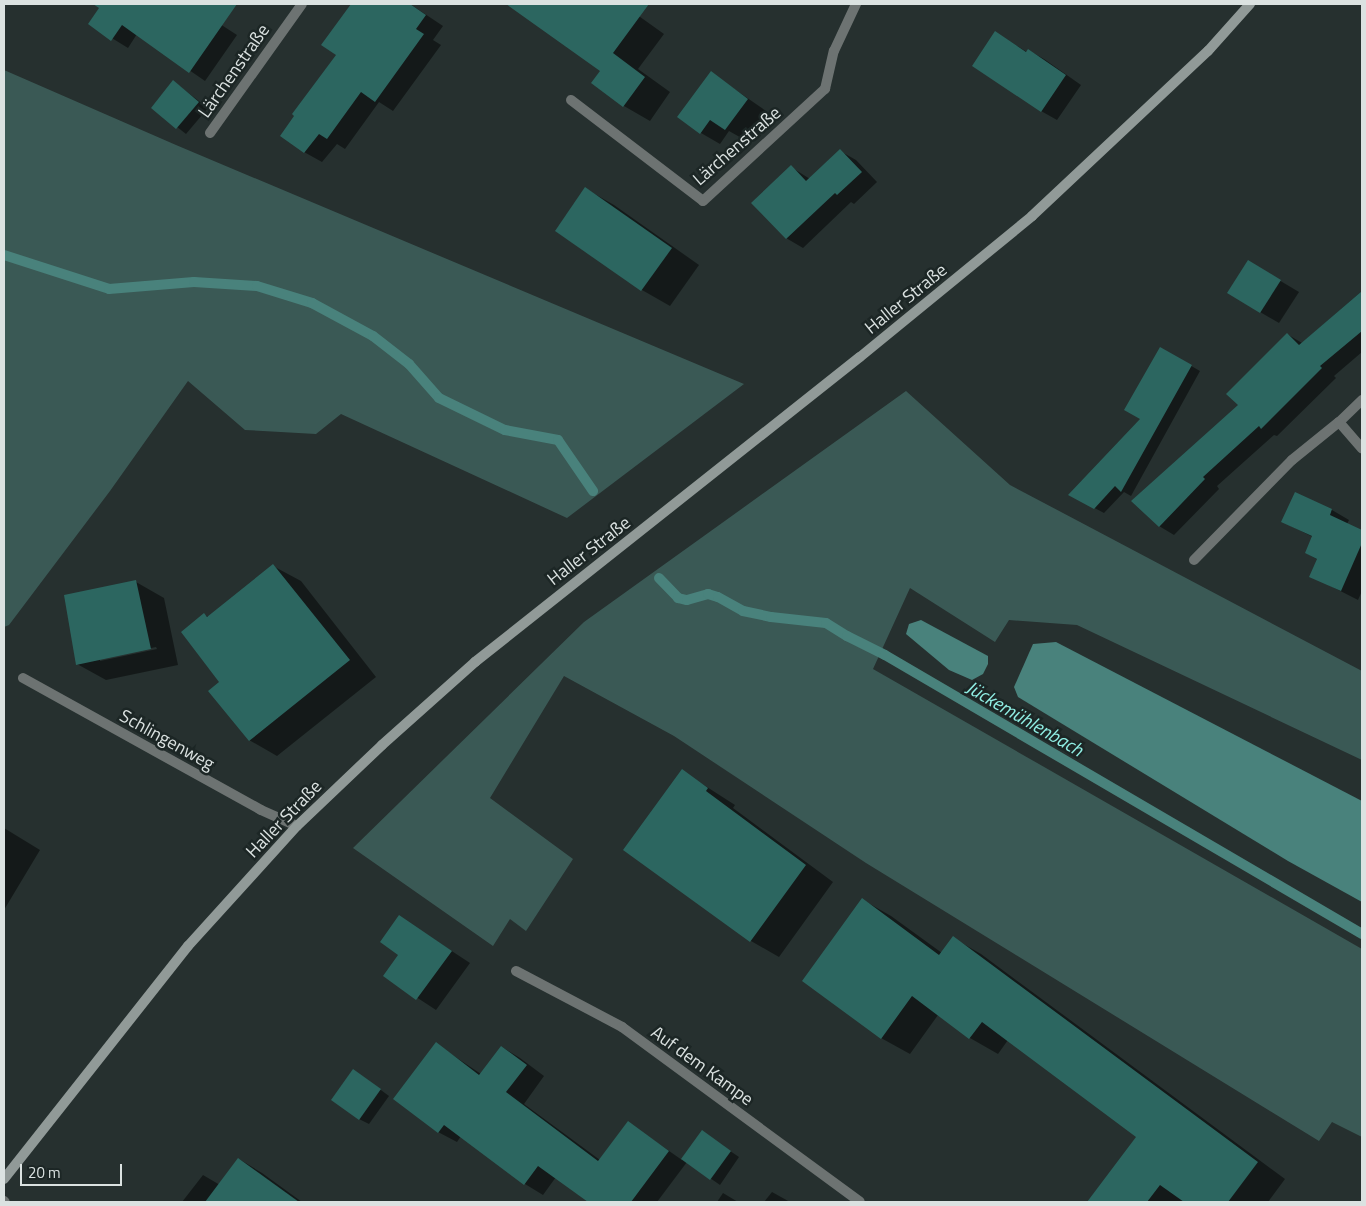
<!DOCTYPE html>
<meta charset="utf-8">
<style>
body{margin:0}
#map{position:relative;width:1366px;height:1206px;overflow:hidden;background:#26302f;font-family:"Titillium Web",sans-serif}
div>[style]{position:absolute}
.green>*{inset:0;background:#3a5955}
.water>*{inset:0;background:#49827c}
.shadow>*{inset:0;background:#0007}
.stream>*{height:10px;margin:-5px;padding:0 5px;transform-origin:5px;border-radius:5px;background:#49827c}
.building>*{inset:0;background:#2c6660}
.lane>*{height:10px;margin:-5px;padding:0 5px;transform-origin:5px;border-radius:5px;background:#6d7372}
.street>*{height:10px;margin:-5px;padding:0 5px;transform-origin:5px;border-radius:5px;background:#6d7372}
.secondary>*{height:10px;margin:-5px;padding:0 5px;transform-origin:5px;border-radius:5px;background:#919a98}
span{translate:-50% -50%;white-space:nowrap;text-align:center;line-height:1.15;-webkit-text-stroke:5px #1c2625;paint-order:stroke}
.street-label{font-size:18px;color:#dbe2e1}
.water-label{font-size:19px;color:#90eee4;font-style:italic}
.frame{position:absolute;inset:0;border:5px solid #dbe2e1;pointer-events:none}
.scale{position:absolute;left:20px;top:1164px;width:102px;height:22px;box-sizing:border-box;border:2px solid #dbe2e1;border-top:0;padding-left:6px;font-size:15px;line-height:18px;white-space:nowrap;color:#dbe2e1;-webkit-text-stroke:4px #1c2625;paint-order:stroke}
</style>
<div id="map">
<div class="green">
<i style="clip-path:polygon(4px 70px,176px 145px,744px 384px,567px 518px,341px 414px,316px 434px,245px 430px,188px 381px,110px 491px,9px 625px,4px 627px)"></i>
<i style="clip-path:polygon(906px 391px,1010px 485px,1362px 671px,1362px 760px,1077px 625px,1009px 620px,995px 642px,910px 588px,873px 669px,1362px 949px,1362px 1137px,1332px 1122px,1319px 1141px,866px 863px,674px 736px,564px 676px,490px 798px,573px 859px,526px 931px,510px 919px,493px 946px,353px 848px,584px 622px)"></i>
</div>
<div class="water">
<i style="clip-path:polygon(921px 620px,988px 656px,988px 664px,983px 674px,972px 680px,949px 670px,906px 634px,909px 624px)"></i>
<i style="clip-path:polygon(1056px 642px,1362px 801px,1362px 902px,1288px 861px,1018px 697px,1014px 687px,1033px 644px)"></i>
</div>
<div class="shadow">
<i style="clip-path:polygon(104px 4px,189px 4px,237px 35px,205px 81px,137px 34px,128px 48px,89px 24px)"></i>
<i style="clip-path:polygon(352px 4px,384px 4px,393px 10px,398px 4px,410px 4px,443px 26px,433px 40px,441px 45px,393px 111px,379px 102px,345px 149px,337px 144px,322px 162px,304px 152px,337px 55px,323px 45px)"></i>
<i style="clip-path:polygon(508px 4px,622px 4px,664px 34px,638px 69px,670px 92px,650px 121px,624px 106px,593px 83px,602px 70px)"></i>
<i style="clip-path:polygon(995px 32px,1027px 52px,1028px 50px,1044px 59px,1081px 85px,1057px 120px,1041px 111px)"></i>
<i style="clip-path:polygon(711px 73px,766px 111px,745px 140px,729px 131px,720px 144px,701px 133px)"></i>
<i style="clip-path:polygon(174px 82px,208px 108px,186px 134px,153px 108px)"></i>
<i style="clip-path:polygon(840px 151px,856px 160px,877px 182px,854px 204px,851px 202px,803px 248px,786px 238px,791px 167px,810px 179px)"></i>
<i style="clip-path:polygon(586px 189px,614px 205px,699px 265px,670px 306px,642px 290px,556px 231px)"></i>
<i style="clip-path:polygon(1267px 273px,1299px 292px,1279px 323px,1260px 312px)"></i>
<i style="clip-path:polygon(1362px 291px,1362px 352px,1334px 376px,1336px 378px,1277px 436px,1274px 435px,1217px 486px,1219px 489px,1174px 535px,1159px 526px,1287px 334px,1302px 343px)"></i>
<i style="clip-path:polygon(1160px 348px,1200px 371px,1131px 496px,1124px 492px,1104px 513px,1070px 495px,1141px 419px)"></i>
<i style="clip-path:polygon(1295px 494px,1332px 510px,1349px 520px,1347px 524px,1362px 531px,1362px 591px,1358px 600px,1311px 576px,1318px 560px,1306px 553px,1313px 537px,1283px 522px)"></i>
<i style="clip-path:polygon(273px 566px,301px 581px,376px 677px,277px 756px,249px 740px,204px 615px,209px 617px)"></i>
<i style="clip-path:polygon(evenodd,136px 582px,164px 598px,178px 665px,106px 680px,77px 664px,136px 582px,156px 647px,157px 649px,100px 661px,100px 659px,156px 647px)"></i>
<i style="clip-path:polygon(682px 771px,735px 805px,733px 808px,833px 882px,779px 957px,751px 941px)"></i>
<i style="clip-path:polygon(4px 828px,40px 850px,4px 910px)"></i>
<i style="clip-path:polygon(863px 900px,891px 916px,942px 953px,953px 938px,981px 954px,1285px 1179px,1268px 1202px,1088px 1202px,1138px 1137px,1008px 1040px,998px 1054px,970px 1038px,938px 1015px,910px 1054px,881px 1038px)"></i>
<i style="clip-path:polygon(400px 917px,470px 963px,436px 1010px,384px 976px,400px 955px)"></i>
<i style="clip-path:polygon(436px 1044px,481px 1074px,502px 1047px,520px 1058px,544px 1076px,524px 1104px,600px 1160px,629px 1123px,682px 1160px,702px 1132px,739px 1157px,720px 1185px,687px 1162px,657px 1202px,590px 1202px,556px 1177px,543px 1195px,525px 1184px,461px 1136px,457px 1142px,438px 1132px)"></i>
<i style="clip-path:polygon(362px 1076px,389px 1096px,369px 1124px,359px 1119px)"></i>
<i style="clip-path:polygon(239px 1159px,262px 1173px,302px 1202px,182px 1202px,203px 1175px,220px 1185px)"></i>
<i style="clip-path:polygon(772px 1192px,790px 1202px,764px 1202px)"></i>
<i style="clip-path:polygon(723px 1193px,738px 1202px,717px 1202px)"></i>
</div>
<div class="stream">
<i style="left:4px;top:255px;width:110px;rotate:17.9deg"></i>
<i style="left:109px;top:289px;width:85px;rotate:-4.7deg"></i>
<i style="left:194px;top:282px;width:63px;rotate:3.6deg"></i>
<i style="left:257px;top:286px;width:58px;rotate:17.2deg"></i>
<i style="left:312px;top:303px;width:69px;rotate:28.4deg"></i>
<i style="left:373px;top:336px;width:46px;rotate:37.9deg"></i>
<i style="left:409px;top:364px;width:45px;rotate:48.6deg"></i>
<i style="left:439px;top:398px;width:73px;rotate:25.9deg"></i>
<i style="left:505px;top:430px;width:54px;rotate:10.7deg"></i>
<i style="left:558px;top:440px;width:62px;rotate:55.5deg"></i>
<i style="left:659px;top:578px;width:28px;rotate:46deg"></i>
<i style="left:678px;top:598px;width:9px;rotate:13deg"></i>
<i style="left:687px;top:600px;width:22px;rotate:-16deg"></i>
<i style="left:708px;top:594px;width:10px;rotate:17deg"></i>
<i style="left:718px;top:597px;width:29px;rotate:29deg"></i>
<i style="left:743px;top:611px;width:29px;rotate:12deg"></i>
<i style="left:771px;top:617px;width:55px;rotate:6.2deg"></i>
<i style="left:826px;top:623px;width:25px;rotate:32deg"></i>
<i style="left:847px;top:636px;width:42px;rotate:26.6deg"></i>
<i style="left:885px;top:655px;width:553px;rotate:30.32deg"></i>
</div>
<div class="building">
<i style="clip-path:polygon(93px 4px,237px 4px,189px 73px,122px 25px,111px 41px,88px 24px,99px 8px)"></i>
<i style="clip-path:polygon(351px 4px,410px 4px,426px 15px,416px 29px,424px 34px,375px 102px,361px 92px,327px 139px,319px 134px,304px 153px,280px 136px,294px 116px,292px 114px,336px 55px,321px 45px)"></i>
<i style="clip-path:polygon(506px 4px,649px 4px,613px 53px,645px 77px,623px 107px,591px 83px,609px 59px,600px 71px)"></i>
<i style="clip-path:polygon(995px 31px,1026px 52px,1028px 49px,1066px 75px,1041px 112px,972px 66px)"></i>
<i style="clip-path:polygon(711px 71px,748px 99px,725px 130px,710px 120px,700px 134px,677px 117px)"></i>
<i style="clip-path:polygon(173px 80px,199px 102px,176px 129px,151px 108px)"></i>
<i style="clip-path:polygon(840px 149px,862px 172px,837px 195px,835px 193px,786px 239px,751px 203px,791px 165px,806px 181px)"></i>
<i style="clip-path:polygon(585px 187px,672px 248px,641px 291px,555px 231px)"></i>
<i style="clip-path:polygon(1248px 260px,1281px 280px,1260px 313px,1227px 293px)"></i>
<i style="clip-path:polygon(1362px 291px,1362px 331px,1320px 366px,1322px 368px,1261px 429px,1259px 426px,1203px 477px,1205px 479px,1159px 527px,1131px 501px,1238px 405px,1226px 394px,1287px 333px,1299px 345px)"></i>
<i style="clip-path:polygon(1160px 347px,1192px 365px,1121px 492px,1115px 486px,1094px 509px,1068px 495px,1140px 419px,1124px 410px)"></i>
<i style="clip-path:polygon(1295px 492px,1332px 509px,1330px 515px,1362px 530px,1362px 543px,1341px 591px,1309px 577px,1317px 559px,1305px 553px,1312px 536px,1281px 522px)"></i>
<i style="clip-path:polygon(273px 564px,350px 660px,249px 741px,208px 691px,219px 682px,181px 632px,204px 613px,207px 617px)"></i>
<i style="clip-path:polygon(136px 580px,151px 649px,76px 665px,64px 595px)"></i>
<i style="clip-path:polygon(682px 769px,708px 788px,706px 791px,806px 865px,750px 942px,623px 850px)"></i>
<i style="clip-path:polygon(862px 898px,939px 955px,953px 936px,1258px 1162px,1228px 1202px,1184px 1202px,1160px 1185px,1147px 1202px,1087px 1202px,1136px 1137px,982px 1022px,969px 1039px,912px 996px,881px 1039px,802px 981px)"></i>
<i style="clip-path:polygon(399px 915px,452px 951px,416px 1000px,383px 976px,398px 955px,380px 942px)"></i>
<i style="clip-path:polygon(436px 1042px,479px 1075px,501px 1046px,527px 1065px,506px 1092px,598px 1161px,628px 1121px,669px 1151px,631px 1202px,588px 1202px,538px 1166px,524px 1185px,444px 1125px,438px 1133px,393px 1099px)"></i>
<i style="clip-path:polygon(353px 1069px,381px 1089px,359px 1120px,331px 1100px)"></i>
<i style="clip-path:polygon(702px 1130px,731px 1151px,710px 1180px,681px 1159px)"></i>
<i style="clip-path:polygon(238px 1158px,299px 1202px,205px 1202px)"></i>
</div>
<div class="lane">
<i style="left:1194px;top:560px;width:140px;rotate:-45.6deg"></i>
<i style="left:1292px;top:460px;width:60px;rotate:-39deg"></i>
</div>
<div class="street">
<i style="left:571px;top:100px;width:166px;rotate:37.4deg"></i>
<i style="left:703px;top:201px;width:166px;rotate:-42.6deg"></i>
<i style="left:825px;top:89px;width:39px;rotate:-77deg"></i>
<i style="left:834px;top:51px;width:52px;rotate:-64.9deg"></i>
<i style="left:210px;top:133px;width:158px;rotate:-54.5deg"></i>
<i style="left:1362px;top:400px;width:32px;rotate:136deg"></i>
<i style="left:1339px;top:422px;width:35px;rotate:49deg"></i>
<i style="left:23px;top:678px;width:272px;rotate:29deg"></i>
<i style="left:261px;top:810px;width:39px;rotate:24deg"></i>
<i style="left:516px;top:971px;width:120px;rotate:27.8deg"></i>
<i style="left:622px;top:1027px;width:295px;rotate:36.3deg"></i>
<i style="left:4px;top:1201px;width:1px;rotate:45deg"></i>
</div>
<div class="secondary">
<i style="left:4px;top:1179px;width:297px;rotate:-51.7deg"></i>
<i style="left:188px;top:946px;width:162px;rotate:-47.8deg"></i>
<i style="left:297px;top:826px;width:117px;rotate:-43.6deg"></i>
<i style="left:382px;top:745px;width:125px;rotate:-41.7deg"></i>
<i style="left:475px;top:662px;width:491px;rotate:-38.4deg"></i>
<i style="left:860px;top:357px;width:222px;rotate:-39.3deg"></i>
<i style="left:1032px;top:216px;width:241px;rotate:-43.2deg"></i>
<i style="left:1208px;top:51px;width:63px;rotate:-48.2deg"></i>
</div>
<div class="street-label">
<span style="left:234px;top:71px;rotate:-55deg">Lärchenstraße</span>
<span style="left:737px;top:146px;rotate:-41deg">Lärchenstraße</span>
<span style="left:906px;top:299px;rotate:-39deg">Haller Straße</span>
<span style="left:589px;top:551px;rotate:-38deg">Haller Straße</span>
<span style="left:167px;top:740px;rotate:29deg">Schlingenweg</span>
<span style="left:284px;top:819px;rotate:-46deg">Haller Straße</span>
<span style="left:702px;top:1066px;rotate:36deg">Auf dem Kampe</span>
</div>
<div class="water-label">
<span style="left:1025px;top:718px;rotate:30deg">Jückemühlenbach</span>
</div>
<div class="frame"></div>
<div class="scale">20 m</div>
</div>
